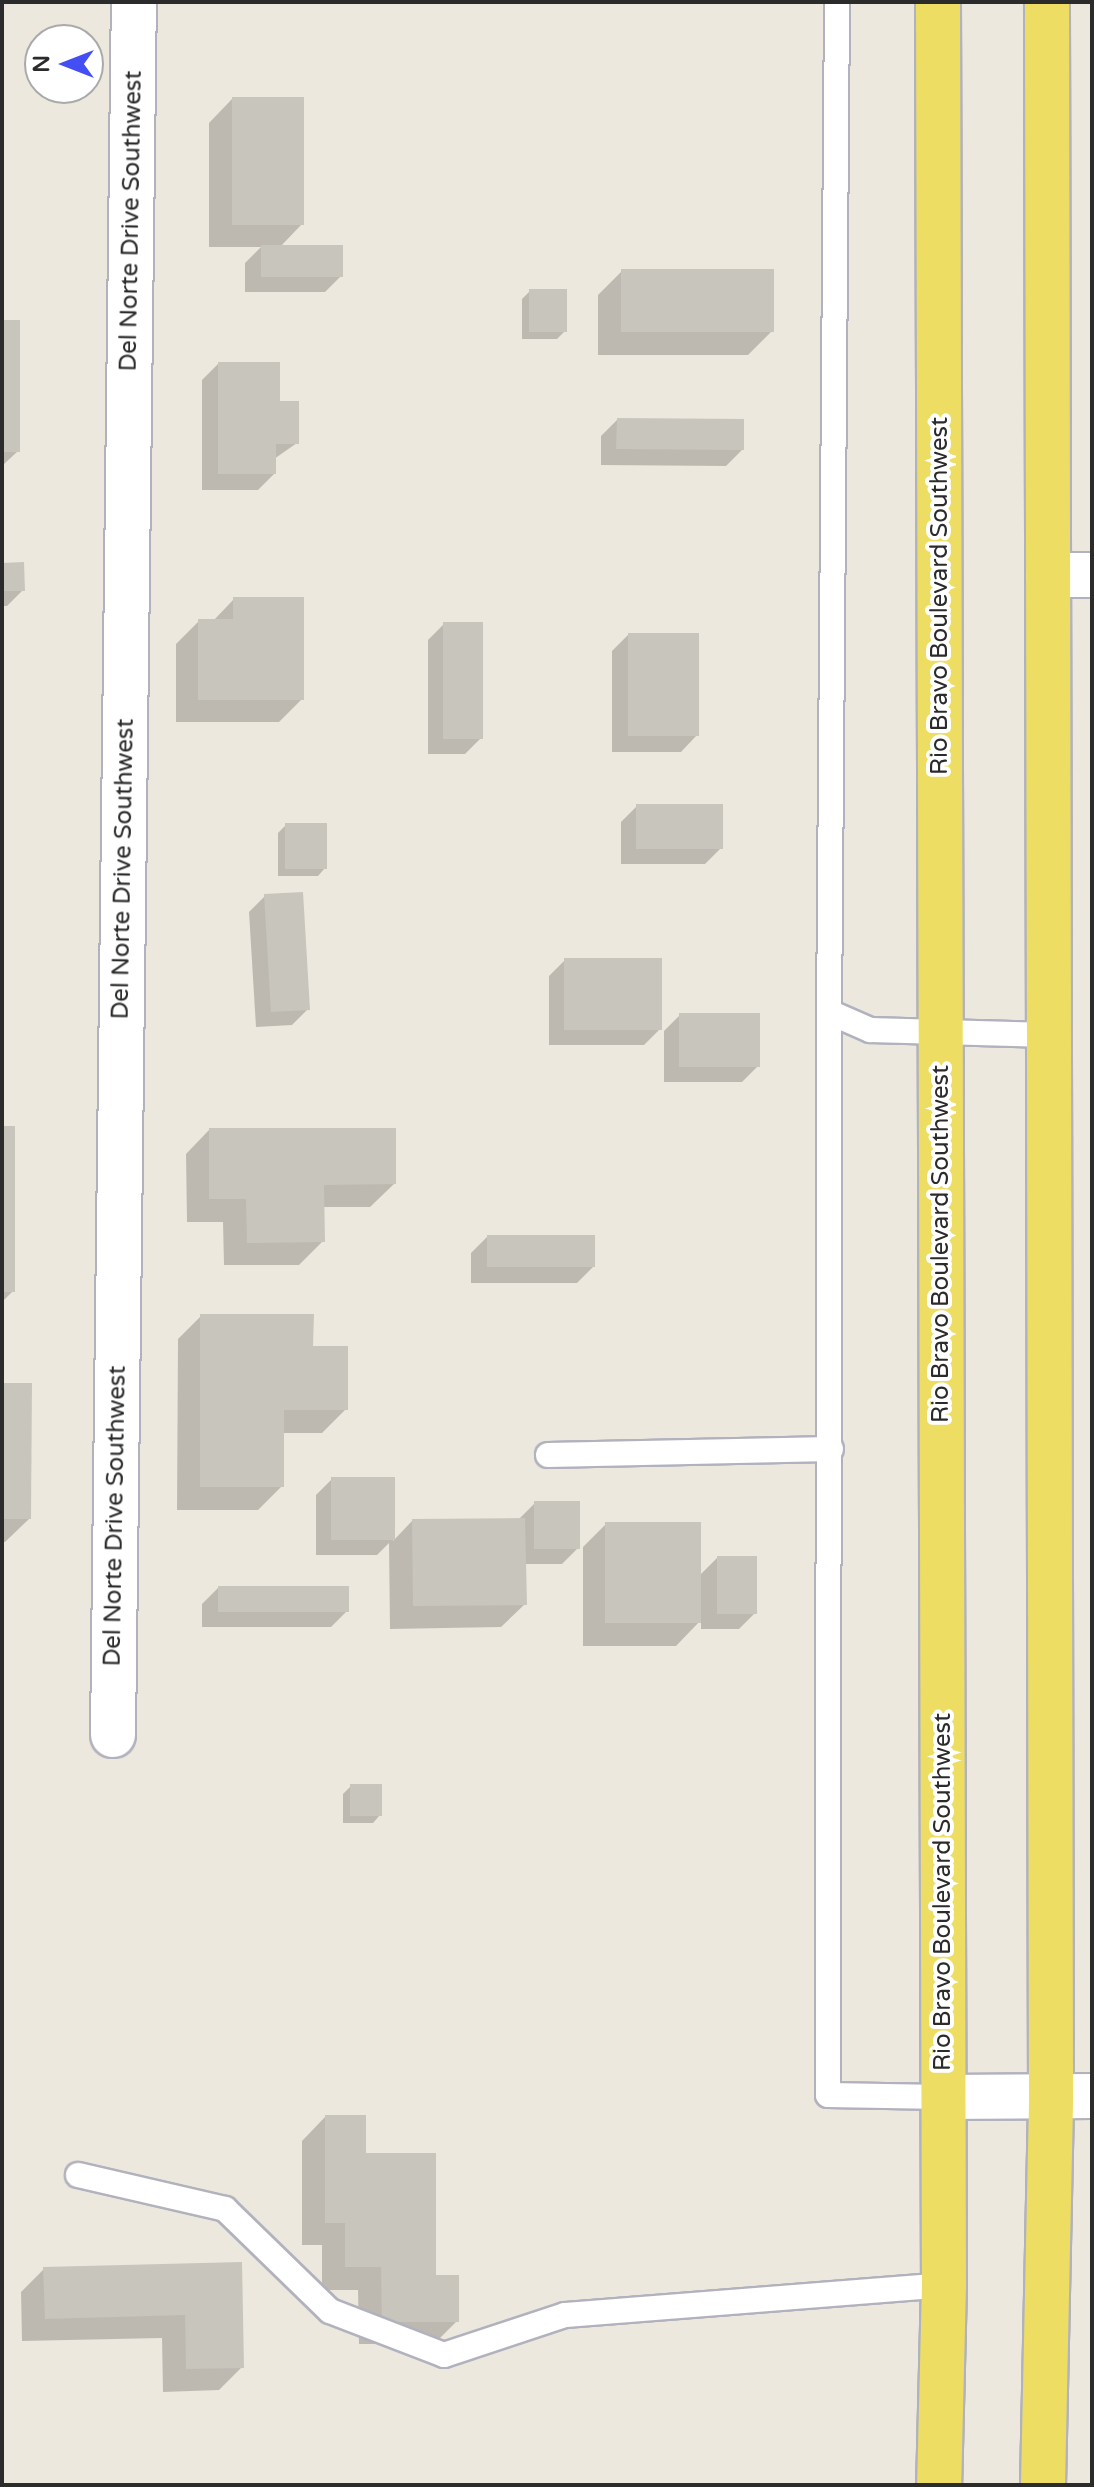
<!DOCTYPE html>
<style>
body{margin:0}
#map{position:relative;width:1094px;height:2487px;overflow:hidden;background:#ede8de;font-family:"Varela Round",sans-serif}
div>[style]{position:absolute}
.shadow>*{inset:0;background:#0003}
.building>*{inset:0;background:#c8c5bd}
.roads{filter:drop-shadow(2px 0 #b1b2be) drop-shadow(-2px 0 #b1b2be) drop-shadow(0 2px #b1b2be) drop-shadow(0 -2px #b1b2be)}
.lane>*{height:24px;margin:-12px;padding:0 12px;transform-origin:12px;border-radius:12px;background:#fff}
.street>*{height:44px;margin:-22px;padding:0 22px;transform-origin:22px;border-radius:22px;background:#fff}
.primary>*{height:44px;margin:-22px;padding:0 22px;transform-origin:22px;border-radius:22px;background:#edde63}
span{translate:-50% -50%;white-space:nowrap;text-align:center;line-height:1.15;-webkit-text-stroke:8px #fff;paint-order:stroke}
.street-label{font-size:24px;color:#2b2b2b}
.frame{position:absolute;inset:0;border:4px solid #2b2b2b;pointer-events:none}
.north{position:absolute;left:24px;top:24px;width:80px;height:80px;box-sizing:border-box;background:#fff;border:2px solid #aaa;border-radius:50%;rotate:270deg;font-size:22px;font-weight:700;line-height:32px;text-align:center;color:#2b2b2b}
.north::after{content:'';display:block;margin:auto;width:28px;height:36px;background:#434ef5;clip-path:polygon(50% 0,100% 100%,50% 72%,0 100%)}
</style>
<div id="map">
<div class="shadow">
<i style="clip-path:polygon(232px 99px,302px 224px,280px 247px,341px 276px,325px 292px,245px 292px,245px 263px,261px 247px,209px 247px,209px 123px)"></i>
<i style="clip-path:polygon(622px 271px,772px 331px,748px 355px,598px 355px,598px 295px)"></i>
<i style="clip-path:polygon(530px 291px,565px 331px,557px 339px,522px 339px,522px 299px)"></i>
<i style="clip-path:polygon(2px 322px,18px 451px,2px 466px)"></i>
<i style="clip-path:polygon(218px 364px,278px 403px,297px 443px,274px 459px,274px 474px,258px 490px,202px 490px,202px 380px)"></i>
<i style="clip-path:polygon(617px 420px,742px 450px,726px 466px,601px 465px,601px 436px)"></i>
<i style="clip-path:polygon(2px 565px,23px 590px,7px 606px,2px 606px)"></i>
<i style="clip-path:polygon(234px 599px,302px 699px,279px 722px,176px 722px,176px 644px,199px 621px,213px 621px)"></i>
<i style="clip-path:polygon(444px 624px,481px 738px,465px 754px,428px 754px,428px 640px)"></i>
<i style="clip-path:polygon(628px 635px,697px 735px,681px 752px,612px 752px,612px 651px)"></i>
<i style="clip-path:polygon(637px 806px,721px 848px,705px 864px,621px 864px,621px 822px)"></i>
<i style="clip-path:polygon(286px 825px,325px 868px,318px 876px,278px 876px,278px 833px)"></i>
<i style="clip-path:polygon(265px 896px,308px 1009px,292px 1025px,256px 1027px,249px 912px)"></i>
<i style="clip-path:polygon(565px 960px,660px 1029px,644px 1045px,549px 1045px,549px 976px)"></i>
<i style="clip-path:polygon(680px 1015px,758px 1066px,742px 1082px,664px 1082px,664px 1031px)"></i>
<i style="clip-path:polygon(2px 1128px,13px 1291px,2px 1302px)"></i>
<i style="clip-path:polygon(209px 1130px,394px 1184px,370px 1207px,322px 1207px,323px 1241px,299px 1265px,224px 1265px,223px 1222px,187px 1222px,186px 1154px)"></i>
<i style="clip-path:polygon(487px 1237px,593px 1267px,577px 1283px,471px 1283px,471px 1253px)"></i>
<i style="clip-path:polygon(201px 1316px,311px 1348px,346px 1409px,322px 1433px,282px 1433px,282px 1486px,258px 1510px,177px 1510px,178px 1339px)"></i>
<i style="clip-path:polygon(2px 1385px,29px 1519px,5px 1542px,2px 1542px)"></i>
<i style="clip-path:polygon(332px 1479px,393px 1479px,393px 1541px,412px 1521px,519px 1519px,535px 1503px,578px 1548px,562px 1564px,524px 1564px,525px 1604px,501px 1627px,390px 1629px,389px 1543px,377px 1555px,316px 1555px,316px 1495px)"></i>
<i style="clip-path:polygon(606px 1524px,699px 1576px,717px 1558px,755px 1613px,739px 1629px,701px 1629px,701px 1620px,676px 1646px,583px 1646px,583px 1547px)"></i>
<i style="clip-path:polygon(218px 1588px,347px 1611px,331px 1627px,202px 1627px,202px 1604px)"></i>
<i style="clip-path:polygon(351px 1786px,380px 1815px,373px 1823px,343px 1823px,343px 1794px)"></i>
<i style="clip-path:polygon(325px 2117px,364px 2155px,457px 2321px,434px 2344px,359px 2344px,358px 2290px,322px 2290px,322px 2245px,302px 2245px,302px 2141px)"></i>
<i style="clip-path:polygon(240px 2264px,242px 2367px,219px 2390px,163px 2392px,162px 2338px,22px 2341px,21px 2292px,44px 2269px)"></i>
</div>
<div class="building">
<i style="clip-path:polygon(232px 97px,304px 97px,304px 225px,232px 225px)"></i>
<i style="clip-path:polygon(261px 245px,343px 245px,343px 277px,261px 277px)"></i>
<i style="clip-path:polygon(621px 269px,774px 269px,774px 332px,621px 332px)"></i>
<i style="clip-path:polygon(529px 289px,567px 289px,567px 332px,529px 332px)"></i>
<i style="clip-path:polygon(2px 320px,20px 320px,20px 452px,2px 452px)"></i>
<i style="clip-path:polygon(218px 362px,280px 362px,280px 401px,299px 401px,299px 444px,276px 444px,276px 474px,218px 474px)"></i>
<i style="clip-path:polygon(617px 418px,744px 419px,744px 450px,616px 449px)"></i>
<i style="clip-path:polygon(24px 562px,25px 591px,2px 591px,2px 563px)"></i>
<i style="clip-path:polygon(233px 597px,304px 597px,304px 700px,198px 700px,198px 619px,233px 619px)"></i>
<i style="clip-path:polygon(443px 622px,483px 622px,483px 739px,443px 739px)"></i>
<i style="clip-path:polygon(628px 633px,699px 633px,699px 736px,628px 736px)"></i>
<i style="clip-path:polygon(636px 804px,723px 804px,723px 849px,636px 849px)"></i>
<i style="clip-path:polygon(285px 823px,327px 823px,327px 869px,285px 869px)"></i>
<i style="clip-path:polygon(303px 892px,310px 1010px,271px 1012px,264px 894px)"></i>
<i style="clip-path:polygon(564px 958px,662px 958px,662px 1030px,564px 1030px)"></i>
<i style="clip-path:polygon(679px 1013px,760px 1013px,760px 1067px,679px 1067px)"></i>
<i style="clip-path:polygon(2px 1126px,15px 1126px,15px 1292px,2px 1292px)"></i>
<i style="clip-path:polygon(209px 1128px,396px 1128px,396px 1184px,324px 1185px,325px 1242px,247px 1243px,246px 1199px,209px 1199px)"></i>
<i style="clip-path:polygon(487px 1235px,595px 1235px,595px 1267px,487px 1267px)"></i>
<i style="clip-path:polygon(200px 1314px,314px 1314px,313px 1346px,348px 1346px,348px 1410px,284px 1410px,284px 1487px,200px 1487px)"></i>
<i style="clip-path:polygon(2px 1383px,32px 1383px,31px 1519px,2px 1519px)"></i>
<i style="clip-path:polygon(331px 1477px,395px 1477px,395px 1540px,331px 1540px)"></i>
<i style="clip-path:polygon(534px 1501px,580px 1501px,580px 1549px,534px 1549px)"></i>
<i style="clip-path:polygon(525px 1518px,527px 1605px,413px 1606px,412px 1519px)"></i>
<i style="clip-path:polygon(605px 1522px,701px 1522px,701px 1623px,605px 1623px)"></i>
<i style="clip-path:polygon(717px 1556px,757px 1556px,757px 1614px,717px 1614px)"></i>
<i style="clip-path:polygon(218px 1586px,349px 1586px,349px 1612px,218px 1612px)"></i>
<i style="clip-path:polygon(350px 1784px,382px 1784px,382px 1816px,350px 1816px)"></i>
<i style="clip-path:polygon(325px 2115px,366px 2115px,366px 2153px,436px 2153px,436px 2275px,459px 2275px,459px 2322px,382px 2322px,381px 2267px,345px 2267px,345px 2223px,325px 2223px)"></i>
<i style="clip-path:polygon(242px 2262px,244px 2368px,186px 2369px,185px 2315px,45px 2319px,43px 2267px)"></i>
</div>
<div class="roads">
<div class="lane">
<i style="left:837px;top:2px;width:1010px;rotate:90.45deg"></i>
<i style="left:829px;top:1012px;width:45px;rotate:23.7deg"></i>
<i style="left:870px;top:1030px;width:179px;rotate:1.6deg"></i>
<i style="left:829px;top:1012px;width:1083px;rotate:90.05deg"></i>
<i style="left:828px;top:2095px;width:115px;rotate:1deg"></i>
<i style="left:548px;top:1455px;width:283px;rotate:-1.2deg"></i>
<i style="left:78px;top:2175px;width:151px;rotate:13deg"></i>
<i style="left:225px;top:2209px;width:146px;rotate:44.2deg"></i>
<i style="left:330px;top:2311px;width:122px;rotate:21.1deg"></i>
<i style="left:444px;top:2355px;width:127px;rotate:-18.3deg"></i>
<i style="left:565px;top:2315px;width:380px;rotate:-4.5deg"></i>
</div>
<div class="street">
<i style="left:1048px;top:576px;width:44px;rotate:-1.3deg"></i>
<i style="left:113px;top:1735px;width:1733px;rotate:-89.31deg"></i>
<i style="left:943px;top:2097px;width:149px;rotate:-0.4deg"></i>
</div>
<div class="primary">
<i style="left:938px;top:2px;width:2283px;rotate:89.85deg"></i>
<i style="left:944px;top:2285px;width:200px;rotate:91.4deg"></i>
<i style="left:1043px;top:2485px;width:388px;rotate:-88.8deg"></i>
<i style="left:1051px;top:2097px;width:2095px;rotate:-90.11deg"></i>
</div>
</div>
<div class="street-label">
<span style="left:131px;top:221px;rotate:-89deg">Del Norte Drive Southwest</span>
<span style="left:940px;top:596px;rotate:-90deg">Rio Bravo Boulevard Southwest</span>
<span style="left:123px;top:869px;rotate:-89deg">Del Norte Drive Southwest</span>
<span style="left:941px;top:1244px;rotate:-90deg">Rio Bravo Boulevard Southwest</span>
<span style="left:115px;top:1516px;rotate:-89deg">Del Norte Drive Southwest</span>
<span style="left:943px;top:1892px;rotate:-90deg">Rio Bravo Boulevard Southwest</span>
</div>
<div class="frame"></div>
<div class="north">N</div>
</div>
